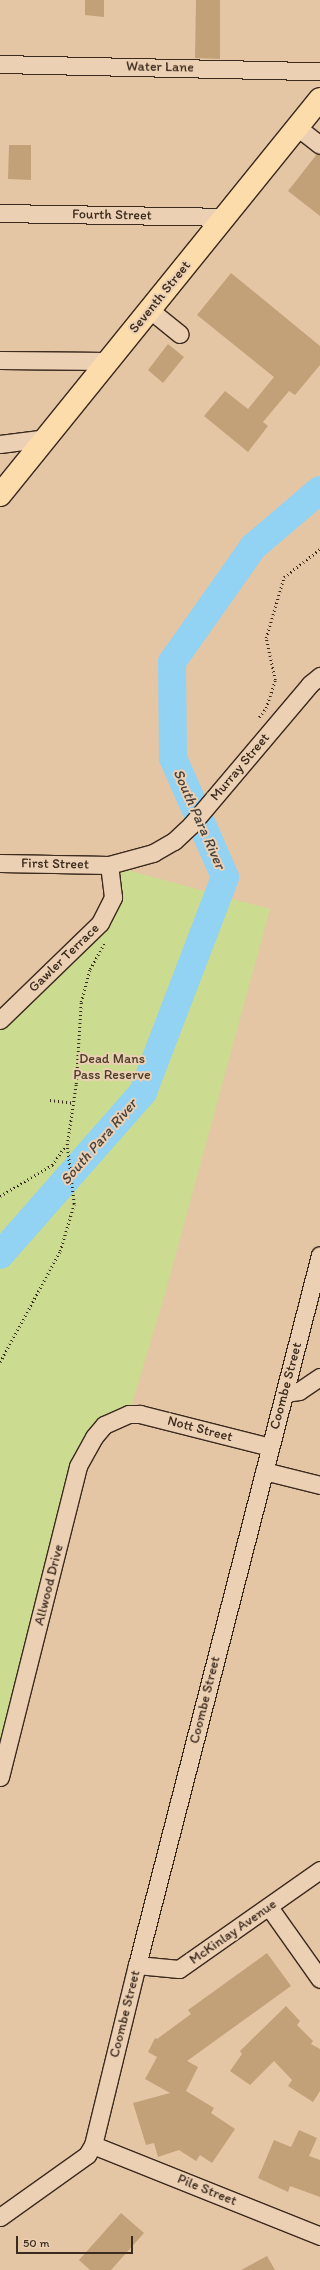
<!DOCTYPE html>
<style>
body{margin:0}
#map{position:relative;width:320px;height:2270px;overflow:hidden;background:#e4c6a5;font-family:Itim,sans-serif}
div>[style]{position:absolute}
.green>*{inset:0;background:#cbdb8f}
.river>*{height:28px;margin:-14px;padding:0 14px;transform-origin:14px;border-radius:14px;background:#92d2f3}
.building>*{inset:0;background:#c2a179}
.path>*{height:2.5px;margin-top:-1.25px;transform-origin:0;background:repeating-linear-gradient(90deg,#3b2a1e 0 1px,transparent 0 4px)}
.roads{filter:drop-shadow(1px 0 #3b2a1e) drop-shadow(-1px 0 #3b2a1e) drop-shadow(0 1px #3b2a1e) drop-shadow(0 -1px #3b2a1e)}
.minor>*{height:17px;margin:-8.5px;padding:0 8.5px;transform-origin:8.5px;border-radius:8.5px;background:#ecd0b3}
.major>*{height:22px;margin:-11px;padding:0 11px;transform-origin:11px;border-radius:11px;background:#fddcac}
span{translate:-50% -50%;white-space:nowrap;text-align:center;line-height:1.15;-webkit-text-stroke:4px #ecd0b3;paint-order:stroke}
.street-label{font-size:14px;color:#3b2a1e}
.park-label{font-size:14px;color:#493c29}
.water-label{font-size:15px;color:#48433e;font-style:italic}
.scale{position:absolute;left:16px;top:2236px;width:117px;height:18px;box-sizing:border-box;border:2px solid #3b2a1e;border-top:0;padding-left:5px;font-size:12px;line-height:14px;white-space:nowrap;color:#3b2a1e;-webkit-text-stroke:3px #ecd0b3;paint-order:stroke}
</style>
<div id="map">
<div class="green">
<i style="clip-path:polygon(109px 865px,270px 909px,165px 1294px,129px 1414px,94px 1437px,0 1777px,0 1020px,100px 923px)"></i>
</div>
<div class="river">
<i style="left:0;top:1255px;width:217px;rotate:-48.7deg"></i>
<i style="left:143px;top:1092px;width:230px;rotate:-69.1deg"></i>
<i style="left:225px;top:877px;width:130px;rotate:-113.6deg"></i>
<i style="left:173px;top:758px;width:96px;rotate:-90.6deg"></i>
<i style="left:172px;top:662px;width:141px;rotate:-54.8deg"></i>
<i style="left:253px;top:547px;width:88px;rotate:-40.4deg"></i>
</div>
<div class="building">
<i style="clip-path:polygon(85px 0,104px 0,104px 17px,85px 15px)"></i>
<i style="clip-path:polygon(196px 0,220px 0,220px 59px,195px 58px)"></i>
<i style="clip-path:polygon(9px 145px,31px 145px,31px 180px,8px 179px)"></i>
<i style="clip-path:polygon(317px 154px,320px 155px,320px 216px,288px 191px)"></i>
<i style="clip-path:polygon(231px 273px,320px 346px,320px 365px,295px 395px,289px 391px,263px 422px,268px 426px,248px 452px,204px 416px,225px 391px,248px 409px,274px 377px,197px 315px)"></i>
<i style="clip-path:polygon(168px 344px,184px 357px,163px 383px,148px 370px)"></i>
<i style="clip-path:polygon(267px 1953px,291px 1986px,187px 2061px,198px 2067px,186px 2091px,214px 2108px,211px 2113px,235px 2129px,212px 2163px,200px 2155px,196px 2161px,179px 2150px,158px 2157px,154px 2143px,146px 2145px,133px 2103px,170px 2093px,145px 2079px,157px 2057px,148px 2052px,155px 2038px,157px 2039px,191px 2014px,188px 2010px)"></i>
<i style="clip-path:polygon(286px 2006px,300px 2021px,297px 2025px,313px 2041px,311px 2044px,320px 2049px,320px 2091px,313px 2102px,288px 2086px,292px 2080px,274px 2061px,250px 2085px,230px 2071px,242px 2054px,240px 2051px)"></i>
<i style="clip-path:polygon(299px 2130px,317px 2138px,309px 2156px,320px 2160px,320px 2197px,290px 2186px,288px 2192px,258px 2178px,274px 2140px,291px 2147px)"></i>
<i style="clip-path:polygon(121px 2213px,144px 2233px,111px 2270px,90px 2270px,79px 2260px)"></i>
<i style="clip-path:polygon(267px 2256px,275px 2270px,241px 2270px)"></i>
</div>
<div class="path">
<i style="left:259px;top:717px;width:11px;rotate:-52deg"></i>
<i style="left:266px;top:708px;width:29px;rotate:-72deg"></i>
<i style="left:275px;top:680px;width:43px;rotate:-102.1deg"></i>
<i style="left:266px;top:638px;width:64px;rotate:-73.6deg"></i>
<i style="left:284px;top:577px;width:46px;rotate:-37.9deg"></i>
<i style="left:50px;top:1100px;width:23px;rotate:7deg"></i>
<i style="left:0;top:1196px;width:61px;rotate:-30.8deg"></i>
<i style="left:52px;top:1165px;width:24px;rotate:-55deg"></i>
<i style="left:0;top:1362px;width:126px;rotate:-61.6deg"></i>
<i style="left:60px;top:1251px;width:49px;rotate:-73.4deg"></i>
<i style="left:74px;top:1204px;width:59px;rotate:-96.8deg"></i>
<i style="left:67px;top:1145px;width:62px;rotate:-81.6deg"></i>
<i style="left:76px;top:1084px;width:82px;rotate:-86.5deg"></i>
<i style="left:81px;top:1002px;width:34px;rotate:-75deg"></i>
<i style="left:90px;top:969px;width:31px;rotate:-61deg"></i>
</div>
<div class="roads">
<div class="minor">
<i style="left:0;top:64px;width:320px;rotate:1.3deg"></i>
<i style="left:297px;top:127px;width:29px;rotate:38deg"></i>
<i style="left:0;top:213px;width:225px;rotate:1deg"></i>
<i style="left:150px;top:310px;width:38px;rotate:39deg"></i>
<i style="left:0;top:360px;width:108px;rotate:0.5deg"></i>
<i style="left:0;top:444px;width:46px;rotate:-7.4deg"></i>
<i style="left:0;top:863px;width:109px;rotate:1.1deg"></i>
<i style="left:109px;top:865px;width:46px;rotate:-15.3deg"></i>
<i style="left:153px;top:853px;width:24px;rotate:-30deg"></i>
<i style="left:174px;top:841px;width:23px;rotate:-43deg"></i>
<i style="left:191px;top:825px;width:185px;rotate:-49.8deg"></i>
<i style="left:310px;top:684px;width:13px;rotate:-39deg"></i>
<i style="left:0;top:1020px;width:139px;rotate:-44.1deg"></i>
<i style="left:100px;top:923px;width:29px;rotate:-63deg"></i>
<i style="left:113px;top:897px;width:32px;rotate:-97deg"></i>
<i style="left:285px;top:1393px;width:14px;rotate:-8deg"></i>
<i style="left:299px;top:1391px;width:25px;rotate:-34deg"></i>
<i style="left:264px;top:1471px;width:58px;rotate:14deg"></i>
<i style="left:0;top:1777px;width:321px;rotate:-75.9deg"></i>
<i style="left:78px;top:1466px;width:33px;rotate:-61deg"></i>
<i style="left:94px;top:1437px;width:16px;rotate:-50deg"></i>
<i style="left:104px;top:1425px;width:27px;rotate:-24deg"></i>
<i style="left:129px;top:1414px;width:11px"></i>
<i style="left:140px;top:1414px;width:134px;rotate:14.2deg"></i>
<i style="left:269px;top:1907px;width:88px;rotate:54.7deg"></i>
<i style="left:137px;top:1965px;width:42px;rotate:5.4deg"></i>
<i style="left:179px;top:1969px;width:172px;rotate:-35.1deg"></i>
<i style="left:93px;top:2145px;width:245px;rotate:21.8deg"></i>
<i style="left:0;top:2217px;width:107px;rotate:-35.5deg"></i>
<i style="left:87px;top:2155px;width:12px;rotate:-59deg"></i>
<i style="left:93px;top:2145px;width:185px;rotate:-76.3deg"></i>
<i style="left:137px;top:1965px;width:733px;rotate:-75.55deg"></i>
</div>
<div class="major">
<i style="left:0;top:495px;width:509px;rotate:-51.06deg"></i>
</div>
</div>
<div class="street-label">
<span style="left:160px;top:67px;rotate:1deg">Water Lane</span>
<span style="left:112px;top:215px;rotate:1deg">Fourth Street</span>
<span style="left:160px;top:297px;rotate:-51deg">Seventh Street</span>
<span style="left:240px;top:767px;rotate:-50deg">Murray Street</span>
<span style="left:55px;top:864px;rotate:1deg">First Street</span>
<span style="left:64px;top:958px;rotate:-44deg">Gawler Terrace</span>
<span style="left:286px;top:1386px;rotate:-75deg">Coombe Street</span>
<span style="left:200px;top:1429px;rotate:15deg">Nott Street</span>
<span style="left:49px;top:1585px;rotate:-76deg">Allwood Drive</span>
<span style="left:205px;top:1700px;rotate:-76deg">Coombe Street</span>
<span style="left:233px;top:1932px;rotate:-35deg">McKinlay Avenue</span>
<span style="left:125px;top:2014px;rotate:-76deg">Coombe Street</span>
<span style="left:207px;top:2190px;rotate:22deg">Pile Street</span>
</div>
<div class="park-label">
<span style="left:112px;top:1067px">Dead Mans<br>Pass Reserve</span>
</div>
<div class="water-label">
<span style="left:199px;top:819px;rotate:66deg">South Para River</span>
<span style="left:99px;top:1142px;rotate:-49deg">South Para River</span>
</div>
<div class="scale">50 m</div>
</div>
